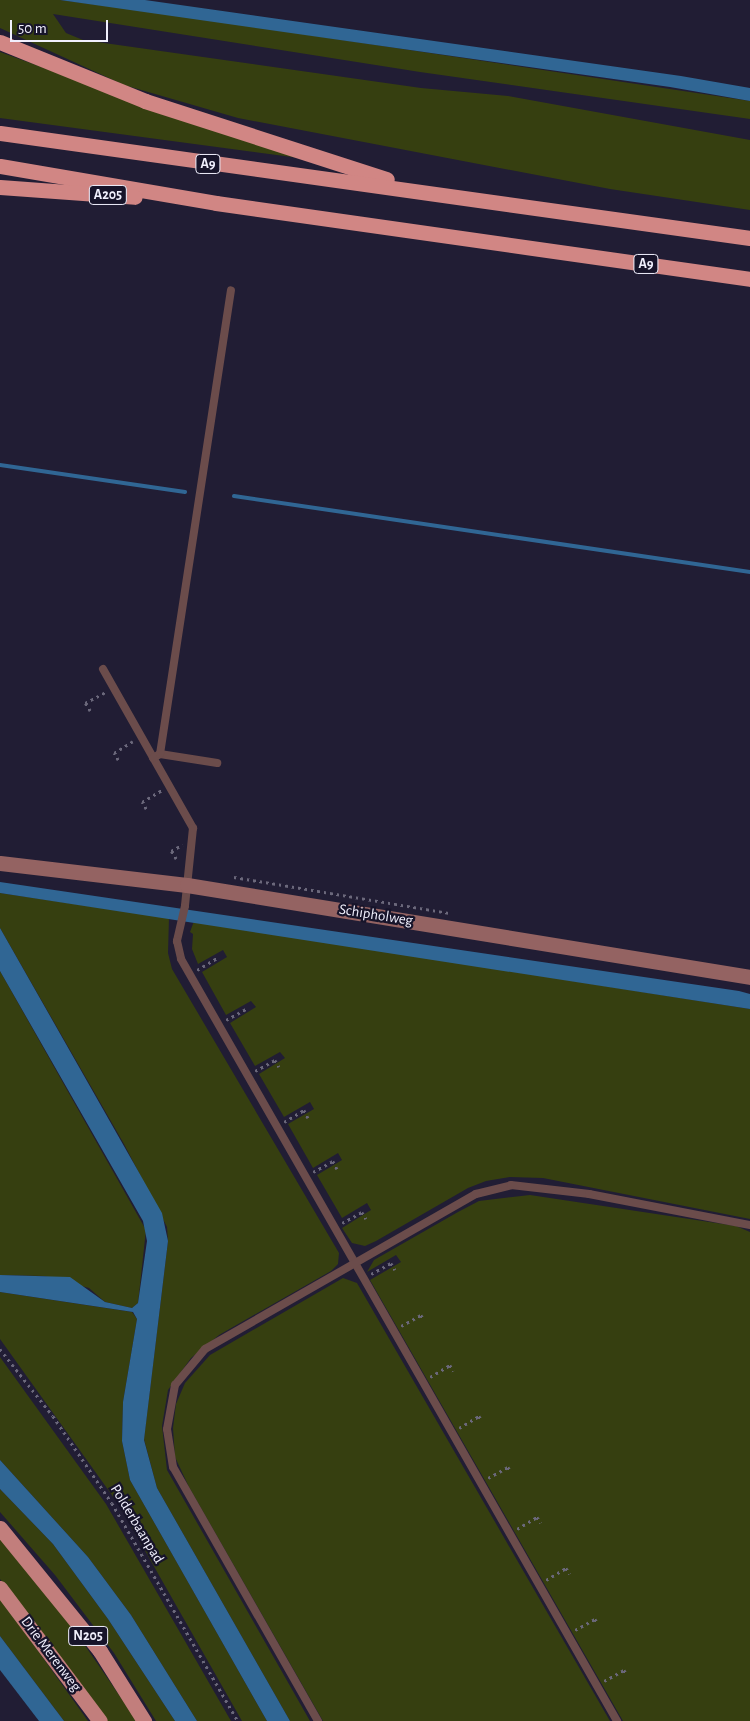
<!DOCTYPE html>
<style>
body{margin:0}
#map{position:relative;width:750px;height:1721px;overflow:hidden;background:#211d34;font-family:"Alegreya Sans",sans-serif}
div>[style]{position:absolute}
.green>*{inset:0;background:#363f10}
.water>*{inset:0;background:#306694}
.stream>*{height:4px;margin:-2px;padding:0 2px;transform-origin:2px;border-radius:2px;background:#306694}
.path>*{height:2.5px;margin-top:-1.25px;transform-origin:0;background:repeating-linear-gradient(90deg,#6b687b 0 2.5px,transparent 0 6.5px)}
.service>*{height:8px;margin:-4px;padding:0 4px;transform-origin:4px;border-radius:4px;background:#6b4c4b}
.secondary>*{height:15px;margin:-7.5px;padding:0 7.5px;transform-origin:7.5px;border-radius:7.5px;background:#946362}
.trunk>*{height:15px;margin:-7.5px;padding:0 7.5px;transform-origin:7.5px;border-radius:7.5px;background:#c27e7c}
.motorway>*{height:15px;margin:-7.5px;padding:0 7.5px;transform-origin:7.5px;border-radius:7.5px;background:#d18684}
span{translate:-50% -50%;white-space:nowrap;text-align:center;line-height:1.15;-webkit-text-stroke:4.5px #17142a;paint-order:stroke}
.shield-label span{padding:1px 4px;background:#17142a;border:1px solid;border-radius:4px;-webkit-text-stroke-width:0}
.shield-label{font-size:14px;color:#f1f0fd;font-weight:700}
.street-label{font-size:15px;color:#f1f0fd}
.scale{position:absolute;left:10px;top:20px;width:98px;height:22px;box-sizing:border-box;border:2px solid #f1f0fd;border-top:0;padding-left:6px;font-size:15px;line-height:18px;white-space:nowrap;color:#f1f0fd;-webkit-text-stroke:4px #17142a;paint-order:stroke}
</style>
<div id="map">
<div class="green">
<i style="clip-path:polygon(0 0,60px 0,176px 15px,750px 101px,750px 119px,420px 72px,53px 14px,66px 33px,83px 40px,421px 88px,508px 96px,750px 140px,750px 210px,610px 189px,238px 118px,124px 85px,0 28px)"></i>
<i style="clip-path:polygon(0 52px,235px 137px,322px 161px,0 118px)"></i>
<i style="clip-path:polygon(0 893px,169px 918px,168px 953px,172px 969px,339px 1253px,338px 1264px,331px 1271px,219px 1335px,191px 1358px,168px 1390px,162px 1426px,167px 1470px,310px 1721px,290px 1721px,157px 1488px,144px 1439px,168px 1241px,167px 1227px,124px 1144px,0 928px)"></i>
<i style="clip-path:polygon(194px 921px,750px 1009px,750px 1219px,543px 1178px,510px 1177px,486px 1181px,468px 1188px,376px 1241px,365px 1246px,352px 1243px,342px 1228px,371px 1210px,367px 1203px,342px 1218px,317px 1175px,342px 1160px,338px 1153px,313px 1168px,288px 1124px,314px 1109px,310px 1102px,284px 1117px,259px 1074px,285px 1058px,280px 1052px,255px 1066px,230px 1023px,256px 1007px,251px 1001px,226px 1015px,202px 972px,227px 957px,223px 950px,198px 964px,192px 949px,193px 934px,190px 932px)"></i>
<i style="clip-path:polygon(0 971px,146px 1230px,138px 1303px,132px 1308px,105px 1302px,89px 1288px,44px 1276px,0 1275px)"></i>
<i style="clip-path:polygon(530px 1195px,736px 1226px,750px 1232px,750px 1721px,623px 1721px,370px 1280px,401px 1262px,396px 1255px,367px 1272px,374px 1260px,458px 1212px,479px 1201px)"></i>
<i style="clip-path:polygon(343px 1278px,357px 1283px,610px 1721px,323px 1721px,189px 1487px,175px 1457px,173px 1428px,176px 1404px,185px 1383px,210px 1355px)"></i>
<i style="clip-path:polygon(0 1292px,132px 1312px,137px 1319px,123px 1402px,122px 1441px,130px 1480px,267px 1721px,242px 1721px,119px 1505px,0 1339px)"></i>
<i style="clip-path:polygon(0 1357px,106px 1504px,231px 1721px,197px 1721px,131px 1615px,88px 1557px,0 1460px)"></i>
<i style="clip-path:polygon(0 1489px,53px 1544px,108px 1619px,175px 1721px,156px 1721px,114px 1653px,55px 1575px,0 1512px)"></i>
<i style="clip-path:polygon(0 1538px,55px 1602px,137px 1721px,107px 1721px,0 1579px)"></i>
<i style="clip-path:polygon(0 1599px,4px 1603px,88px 1721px,64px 1721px,0 1636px)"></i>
</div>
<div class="water">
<i style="clip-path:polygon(60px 0,145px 0,681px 76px,750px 88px,750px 101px,670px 87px)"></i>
<i style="clip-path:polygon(0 882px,739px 991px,750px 994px,750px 1009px,0 893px)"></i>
<i style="clip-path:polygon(0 928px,162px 1213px,168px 1241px,144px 1440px,157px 1488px,290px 1721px,267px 1721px,130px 1480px,122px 1441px,123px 1402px,137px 1319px,133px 1312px,0 1292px,0 1275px,70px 1277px,105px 1302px,132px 1308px,138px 1303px,147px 1241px,143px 1221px,0 971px)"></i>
<i style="clip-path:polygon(0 1460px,88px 1557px,131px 1615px,197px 1721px,175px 1721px,108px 1619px,53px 1544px,0 1489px)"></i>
<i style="clip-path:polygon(0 1636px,64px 1721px,39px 1721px,0 1670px)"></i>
</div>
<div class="stream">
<i style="left:0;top:465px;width:187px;rotate:8.3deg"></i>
<i style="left:234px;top:496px;width:522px;rotate:8.38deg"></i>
</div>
<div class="path">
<i style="left:90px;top:711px;width:9px;rotate:-122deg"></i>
<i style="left:85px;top:703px;width:24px;rotate:-28deg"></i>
<i style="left:118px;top:760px;width:8px;rotate:-120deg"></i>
<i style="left:114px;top:753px;width:22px;rotate:-32deg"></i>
<i style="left:146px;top:809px;width:8px;rotate:-120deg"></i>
<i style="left:142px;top:802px;width:23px;rotate:-31deg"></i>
<i style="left:176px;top:859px;width:9px;rotate:-122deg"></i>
<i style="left:171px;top:851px;width:13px;rotate:-29deg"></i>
<i style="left:234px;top:877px;width:219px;rotate:9.5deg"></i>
<i style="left:197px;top:970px;width:23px;rotate:-31deg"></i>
<i style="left:226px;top:1020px;width:23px;rotate:-29deg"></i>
<i style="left:255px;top:1071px;width:23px;rotate:-29deg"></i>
<i style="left:275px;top:1060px;width:8px;rotate:60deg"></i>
<i style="left:284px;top:1122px;width:23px;rotate:-31deg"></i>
<i style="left:304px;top:1110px;width:9px;rotate:63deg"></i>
<i style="left:313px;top:1172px;width:23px;rotate:-29deg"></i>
<i style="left:333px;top:1161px;width:9px;rotate:63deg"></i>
<i style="left:342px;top:1223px;width:23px;rotate:-29deg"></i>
<i style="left:362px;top:1212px;width:8px;rotate:60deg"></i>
<i style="left:371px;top:1274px;width:23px;rotate:-29deg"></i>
<i style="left:391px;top:1263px;width:8px;rotate:60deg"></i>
<i style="left:401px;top:1326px;width:23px;rotate:-29deg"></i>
<i style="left:421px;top:1315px;width:6px;rotate:59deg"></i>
<i style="left:0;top:1349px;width:85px;rotate:51.7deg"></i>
<i style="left:53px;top:1416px;width:105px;rotate:55.9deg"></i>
<i style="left:112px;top:1503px;width:252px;rotate:60deg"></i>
<i style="left:430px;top:1377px;width:23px;rotate:-31deg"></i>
<i style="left:450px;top:1365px;width:7px;rotate:63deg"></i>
<i style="left:459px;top:1428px;width:23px;rotate:-31deg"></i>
<i style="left:479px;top:1416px;width:6px;rotate:59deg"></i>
<i style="left:488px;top:1478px;width:23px;rotate:-29deg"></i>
<i style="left:508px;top:1467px;width:6px;rotate:59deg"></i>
<i style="left:517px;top:1529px;width:23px;rotate:-31deg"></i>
<i style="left:537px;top:1517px;width:7px;rotate:56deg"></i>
<i style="left:546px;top:1580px;width:23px;rotate:-31deg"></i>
<i style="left:566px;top:1568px;width:7px;rotate:56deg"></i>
<i style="left:575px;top:1630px;width:23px;rotate:-29deg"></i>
<i style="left:595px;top:1619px;width:6px;rotate:59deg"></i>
<i style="left:604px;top:1681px;width:23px;rotate:-29deg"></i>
<i style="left:624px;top:1670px;width:6px;rotate:59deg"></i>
</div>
<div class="service">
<i style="left:103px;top:669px;width:183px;rotate:60.5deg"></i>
<i style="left:193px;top:828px;width:78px;rotate:95.9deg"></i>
<i style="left:185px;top:906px;width:36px;rotate:103deg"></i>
<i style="left:177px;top:941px;width:18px;rotate:77deg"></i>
<i style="left:181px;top:959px;width:878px;rotate:60.22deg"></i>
<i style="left:160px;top:754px;width:58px;rotate:9deg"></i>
<i style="left:153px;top:758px;width:8px;rotate:-30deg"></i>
<i style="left:160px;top:754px;width:469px;rotate:-81.3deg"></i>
<i style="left:318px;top:1721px;width:292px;rotate:-119.7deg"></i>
<i style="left:173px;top:1467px;width:38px;rotate:-99deg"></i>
<i style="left:167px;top:1429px;width:45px;rotate:-79.7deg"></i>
<i style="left:175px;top:1385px;width:47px;rotate:-50.2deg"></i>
<i style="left:205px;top:1349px;width:312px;rotate:-29.8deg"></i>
<i style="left:476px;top:1194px;width:36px;rotate:-14deg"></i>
<i style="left:511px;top:1185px;width:79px;rotate:6.6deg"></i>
<i style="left:589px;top:1194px;width:164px;rotate:10.9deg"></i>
</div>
<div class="secondary">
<i style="left:0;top:863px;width:188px;rotate:6.7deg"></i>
<i style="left:187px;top:885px;width:570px;rotate:9.28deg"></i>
</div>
<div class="trunk">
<i style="left:0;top:1528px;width:159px;rotate:50.9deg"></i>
<i style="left:100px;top:1651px;width:83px;rotate:57.8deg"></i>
<i style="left:0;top:1588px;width:166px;rotate:53.1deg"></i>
</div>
<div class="motorway">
<i style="left:0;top:42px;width:157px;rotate:22.1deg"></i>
<i style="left:145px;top:101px;width:254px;rotate:17.9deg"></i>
<i style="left:0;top:133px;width:757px;rotate:7.97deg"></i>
<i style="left:0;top:166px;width:219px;rotate:9.7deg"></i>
<i style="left:216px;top:203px;width:539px;rotate:8.1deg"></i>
<i style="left:0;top:187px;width:135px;rotate:4.2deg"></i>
</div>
<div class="shield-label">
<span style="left:208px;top:164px">A9</span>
<span style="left:108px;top:195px">A205</span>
<span style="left:646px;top:264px">A9</span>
<span style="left:88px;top:1636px">N205</span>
</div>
<div class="street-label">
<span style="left:376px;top:915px;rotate:9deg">Schipholweg</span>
<span style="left:137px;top:1524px;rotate:59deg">Polderbaanpad</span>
<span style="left:51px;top:1654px;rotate:53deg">Drie Merenweg</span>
</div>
<div class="scale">50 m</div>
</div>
